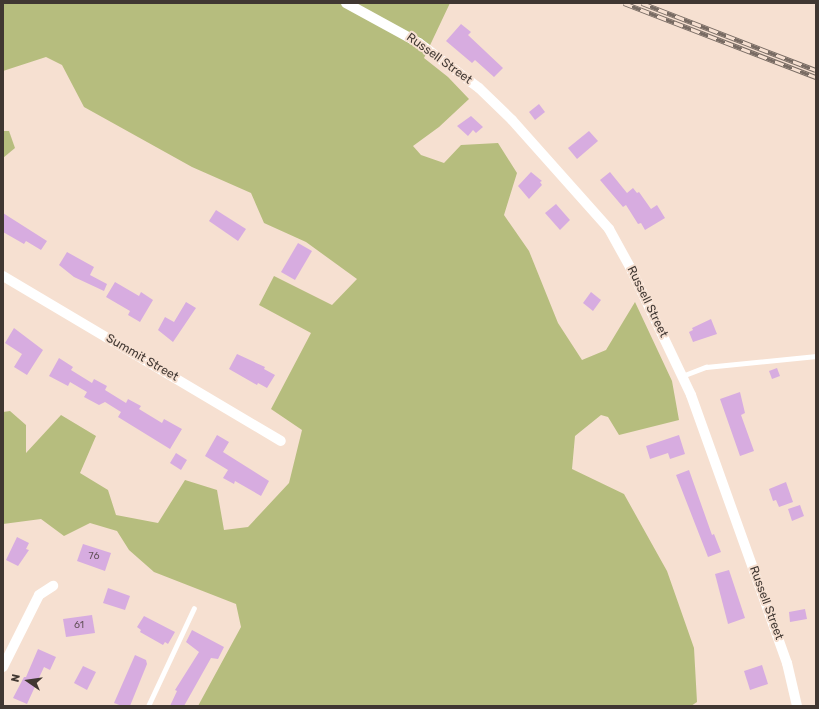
<!DOCTYPE html>
<style>
body{margin:0}
#map{position:relative;width:819px;height:709px;overflow:hidden;background:#f6e0d1;font-family:Rubik,sans-serif}
div>[style]{position:absolute}
.forest>*{inset:0;background:#b6bd7e}
.building>*{inset:0;background:#d7ace0}
.service>*{height:5px;margin:-2.5px;padding:0 2.5px;transform-origin:2.5px;border-radius:2.5px;background:#fff}
.minor>*{height:10px;margin:-5px;padding:0 5px;transform-origin:5px;border-radius:5px;background:#fff}
.rail>*{height:4.5px;margin-top:-2.25px;transform-origin:0;background:repeating-linear-gradient(90deg,#f6e0d1 0 9px,#786b63 0 18px);box-sizing:border-box;border-block:1px solid #786b63}
span{translate:-50% -50%;white-space:nowrap;text-align:center;line-height:1.15;-webkit-text-stroke:4px #f6e0d1;paint-order:stroke}
.number-label{font-size:10px;color:#66545e}
.number-label span{-webkit-text-stroke-width:0}
.street-label{font-size:12px;color:#403732}
.frame{position:absolute;inset:0;border:4px solid #403732;pointer-events:none}
.north{position:absolute;left:8px;top:661px;width:40px;height:40px;-webkit-text-stroke:3px #f6e0d1;paint-order:stroke;rotate:283deg;font-size:11px;font-weight:700;line-height:16px;text-align:center;color:#403732}
.north::after{content:'';display:block;margin:auto;width:14px;height:18px;background:#403732;clip-path:polygon(50% 0,100% 100%,50% 72%,0 100%)}
</style>
<div id="map">
<div class="forest">
<i style="clip-path:polygon(3px 3px,450px 3px,424px 58px,448px 77px,469px 99px,439px 127px,413px 146px,421px 155px,444px 163px,461px 145px,498px 143px,517px 173px,504px 215px,529px 251px,558px 323px,582px 360px,606px 350px,635px 302px,672px 381px,679px 420px,619px 435px,608px 417px,601px 415px,575px 436px,572px 469px,624px 494px,667px 571px,694px 648px,697px 702px,691px 706px,198px 706px,241px 627px,236px 604px,154px 572px,129px 550px,117px 531px,90px 523px,64px 536px,41px 519px,3px 524px,3px 412px,10px 411px,26px 425px,26px 453px,61px 415px,96px 436px,80px 473px,108px 490px,116px 515px,158px 523px,185px 480px,217px 490px,224px 530px,248px 527px,289px 483px,302px 430px,271px 409px,311px 333px,259px 305px,274px 276px,332px 305px,357px 279px,306px 242px,264px 223px,251px 193px,192px 167px,84px 107px,62px 65px,46px 57px,3px 71px)"></i>
<i style="clip-path:polygon(3px 131px,9px 131px,15px 148px,3px 158px)"></i>
</div>
<div class="building">
<i style="clip-path:polygon(461px 24px,471px 32px,468px 35px,503px 68px,494px 77px,475px 60px,472px 63px,446px 41px)"></i>
<i style="clip-path:polygon(539px 104px,545px 112px,535px 120px,529px 112px)"></i>
<i style="clip-path:polygon(471px 116px,483px 127px,476px 133px,473px 130px,468px 136px,457px 126px)"></i>
<i style="clip-path:polygon(589px 131px,598px 141px,577px 159px,568px 148px)"></i>
<i style="clip-path:polygon(531px 172px,542px 181px,540px 182px,542px 185px,529px 199px,518px 186px)"></i>
<i style="clip-path:polygon(610px 172px,627px 193px,633px 188px,637px 193px,639px 192px,651px 209px,657px 205px,665px 218px,645px 230px,641px 223px,638px 224px,626px 205px,623px 207px,600px 180px)"></i>
<i style="clip-path:polygon(556px 204px,570px 220px,560px 230px,545px 213px)"></i>
<i style="clip-path:polygon(216px 210px,246px 229px,238px 241px,209px 221px)"></i>
<i style="clip-path:polygon(3px 213px,47px 241px,41px 250px,26px 241px,24px 244px,3px 232px)"></i>
<i style="clip-path:polygon(298px 243px,312px 251px,295px 280px,281px 272px)"></i>
<i style="clip-path:polygon(67px 252px,94px 267px,90px 275px,107px 284px,104px 291px,74px 277px,59px 265px)"></i>
<i style="clip-path:polygon(115px 282px,139px 296px,141px 292px,153px 300px,140px 322px,128px 315px,130px 311px,106px 297px)"></i>
<i style="clip-path:polygon(591px 292px,601px 300px,593px 311px,583px 303px)"></i>
<i style="clip-path:polygon(186px 302px,196px 308px,173px 342px,158px 330px,165px 317px,174px 322px)"></i>
<i style="clip-path:polygon(711px 319px,717px 334px,693px 342px,689px 332px,693px 330px,692px 328px)"></i>
<i style="clip-path:polygon(14px 328px,43px 350px,27px 375px,14px 367px,22px 354px,5px 343px)"></i>
<i style="clip-path:polygon(237px 354px,265px 367px,264px 369px,275px 375px,267px 388px,258px 383px,257px 385px,229px 369px)"></i>
<i style="clip-path:polygon(59px 358px,73px 367px,71px 370px,92px 383px,94px 379px,107px 386px,105px 390px,126px 403px,128px 399px,141px 406px,139px 409px,162px 423px,164px 419px,182px 429px,170px 449px,118px 417px,121px 412px,105px 402px,99px 405px,84px 397px,87px 392px,70px 382px,68px 386px,49px 376px)"></i>
<i style="clip-path:polygon(777px 368px,780px 376px,772px 379px,769px 371px)"></i>
<i style="clip-path:polygon(740px 392px,745px 413px,741px 415px,754px 451px,740px 456px,720px 399px)"></i>
<i style="clip-path:polygon(217px 435px,229px 442px,223px 452px,269px 481px,261px 496px,235px 481px,234px 484px,223px 478px,228px 470px,205px 456px)"></i>
<i style="clip-path:polygon(679px 435px,685px 454px,670px 459px,668px 453px,650px 459px,646px 446px)"></i>
<i style="clip-path:polygon(176px 453px,187px 460px,181px 470px,170px 463px)"></i>
<i style="clip-path:polygon(689px 470px,712px 535px,714px 534px,721px 552px,708px 557px,676px 475px)"></i>
<i style="clip-path:polygon(786px 482px,793px 502px,779px 507px,776px 500px,773px 501px,769px 489px)"></i>
<i style="clip-path:polygon(800px 505px,804px 516px,792px 521px,788px 509px)"></i>
<i style="clip-path:polygon(17px 537px,29px 543px,26px 549px,29px 550px,18px 566px,6px 560px)"></i>
<i style="clip-path:polygon(83px 544px,111px 553px,105px 571px,77px 561px)"></i>
<i style="clip-path:polygon(729px 570px,745px 618px,728px 624px,715px 574px)"></i>
<i style="clip-path:polygon(108px 588px,130px 596px,125px 610px,103px 603px)"></i>
<i style="clip-path:polygon(805px 609px,807px 619px,790px 622px,789px 612px)"></i>
<i style="clip-path:polygon(92px 615px,95px 633px,66px 637px,63px 619px)"></i>
<i style="clip-path:polygon(144px 616px,175px 632px,168px 644px,165px 642px,163px 645px,140px 632px,141px 630px,137px 627px)"></i>
<i style="clip-path:polygon(192px 630px,224px 647px,218px 659px,211px 658px,184px 706px,170px 706px,177px 691px,175px 690px,199px 652px,186px 642px)"></i>
<i style="clip-path:polygon(38px 649px,56px 657px,50px 670px,44px 667px,27px 704px,13px 698px,24px 677px,26px 677px)"></i>
<i style="clip-path:polygon(135px 655px,146px 660px,147px 664px,130px 706px,122px 706px,114px 703px)"></i>
<i style="clip-path:polygon(762px 665px,768px 684px,750px 690px,744px 671px)"></i>
<i style="clip-path:polygon(83px 666px,96px 672px,87px 690px,74px 683px)"></i>
</div>
<div class="service">
<i style="left:682px;top:376px;width:26px;rotate:-21deg"></i>
<i style="left:706px;top:367px;width:111px;rotate:-5.7deg"></i>
<i style="left:148px;top:706px;width:108px;rotate:-64.9deg"></i>
</div>
<div class="minor">
<i style="left:346px;top:3px;width:83px;rotate:28.7deg"></i>
<i style="left:419px;top:43px;width:75px;rotate:36.9deg"></i>
<i style="left:479px;top:88px;width:46px;rotate:44.1deg"></i>
<i style="left:512px;top:120px;width:146px;rotate:48.3deg"></i>
<i style="left:609px;top:229px;width:43px;rotate:61.1deg"></i>
<i style="left:630px;top:267px;width:142px;rotate:64.5deg"></i>
<i style="left:691px;top:395px;width:285px;rotate:70.3deg"></i>
<i style="left:787px;top:663px;width:44px;rotate:76.9deg"></i>
<i style="left:3px;top:276px;width:323px;rotate:30.7deg"></i>
<i style="left:3px;top:667px;width:80px;rotate:-63.4deg"></i>
<i style="left:39px;top:595px;width:17px;rotate:-33deg"></i>
</div>
<div class="rail">
<i style="left:624px;top:3px;width:206px;rotate:21.1deg"></i>
<i style="left:642px;top:3px;width:186px;rotate:21.1deg"></i>
</div>
<div class="number-label">
<span style="left:94px;top:557px">76</span>
<span style="left:79px;top:626px">61</span>
</div>
<div class="street-label">
<span style="left:439px;top:59px;rotate:36deg">Russell Street</span>
<span style="left:647px;top:302px;rotate:64deg">Russell Street</span>
<span style="left:142px;top:358px;rotate:30deg">Summit Street</span>
<span style="left:766px;top:603px;rotate:70deg">Russell Street</span>
</div>
<div class="frame"></div>
<div class="north">N</div>
</div>
